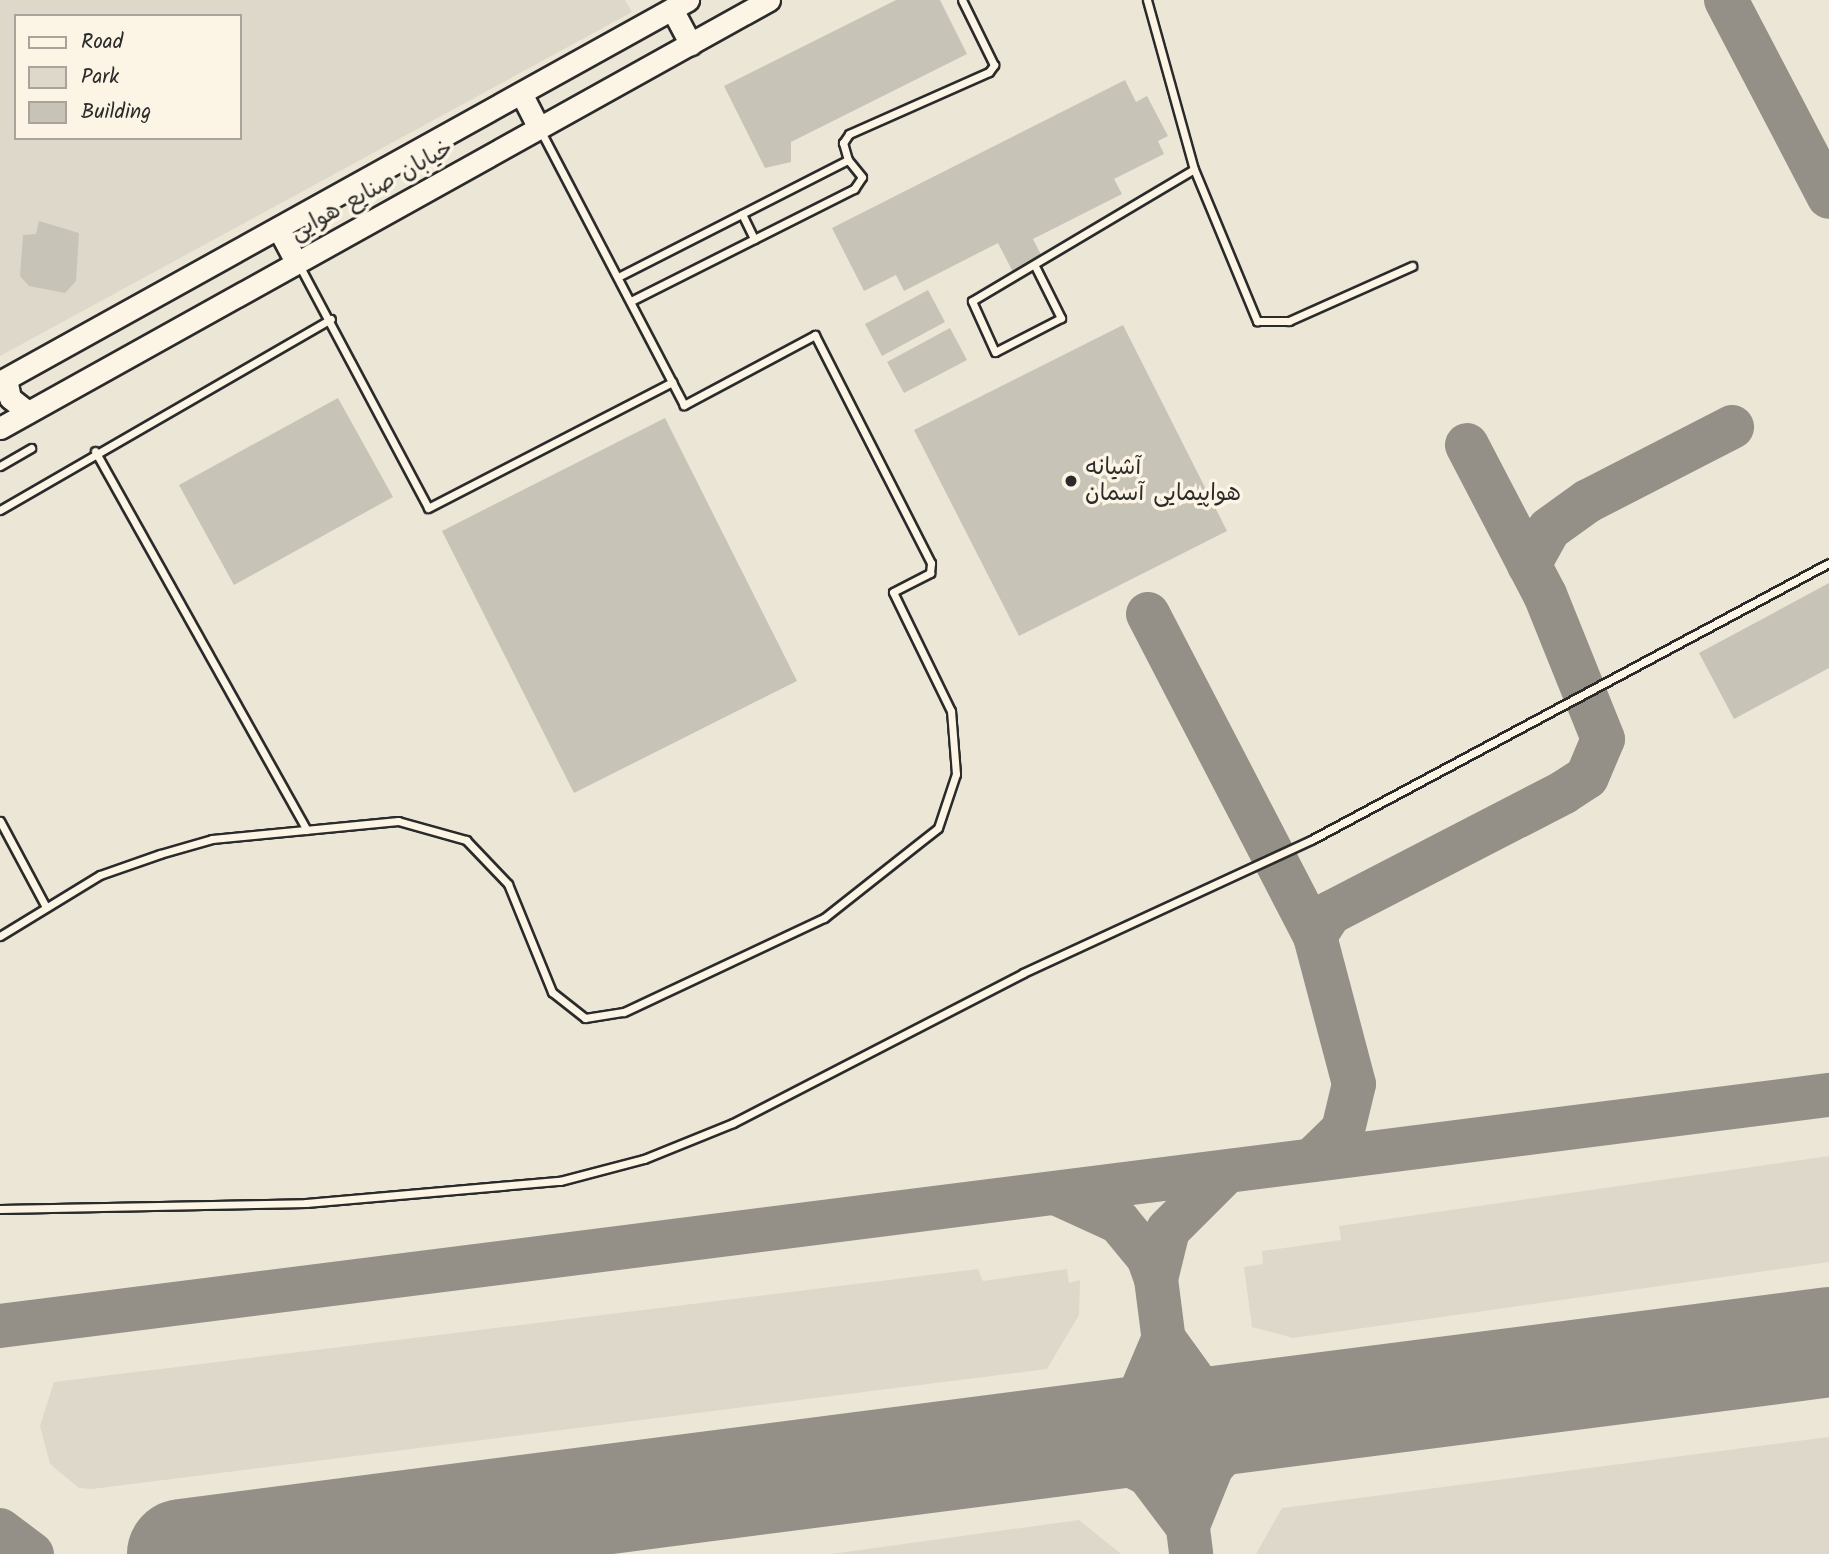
<!DOCTYPE html>
<meta charset="utf-8">
<style>
body{margin:0}
#map{position:relative;width:1829px;height:1554px;overflow:hidden;background:#fcf5e5;font-family:Kalam,"Playpen Sans Arabic",sans-serif}
div>[style]{position:absolute}
.built>*{inset:0;background:#ece6d7}
.green>*{inset:0;background:#ded8ca}
.taxiway>*{height:44px;margin:-22px;padding:0 22px;transform-origin:22px;border-radius:22px;background:#949088}
.runway>*{height:110px;margin:-55px;padding:0 55px;transform-origin:55px;border-radius:55px;background:#949088}
.building>*{inset:0;background:#c8c3b7}
.roads{filter:drop-shadow(2px 0 #2b2b2b) drop-shadow(-2px 0 #2b2b2b) drop-shadow(0 2px #2b2b2b) drop-shadow(0 -2px #2b2b2b)}
.lane>*{height:7px;margin:-3.5px;padding:0 3.5px;transform-origin:3.5px;border-radius:3.5px;background:#fcf5e5}
.secondary>*{height:21px;margin:-10.5px;padding:0 10.5px;transform-origin:10.5px;border-radius:10.5px;background:#fcf5e5}
.dots>*{width:19px;height:19px;translate:-50% -50%;box-sizing:border-box;border:4px solid #fcf5e5;border-radius:50%}
span{translate:-50% -50%;white-space:nowrap;text-align:center;line-height:1.15;-webkit-text-stroke:7px #fcf5e5;paint-order:stroke}
.street-label{font-size:23px;color:#2b2b2b}
.poi-label{font-size:23px;color:#2b2b2b}
.left{translate:0 -50%;text-align:left}
.legend{position:absolute;left:14px;top:14px;width:228px;height:126px;box-sizing:border-box;background:#fcf5e5;border:2px solid #a8a49b;margin:0;padding:9px 12px;list-style:none;font-size:21px;color:#2b2b2b}
.legend li{display:flex;align-items:center;gap:14px;height:35px}
.legend b{width:35px;border:2px solid #a8a49b}
</style>
<div id="map">
<div class="built">
<i style="clip-path:polygon(evenodd,0 0,1829px 0,1829px 1554px,0 1554px,0 0,16px 16px,240px 16px,240px 138px,16px 138px,16px 16px)"></i>
</div>
<div class="green">
<i style="clip-path:polygon(evenodd,0 0,625px 0,632px 12px,0 356px,0 0,16px 16px,240px 16px,240px 138px,16px 138px,16px 16px)"></i>
<i style="clip-path:polygon(1829px 1156px,1829px 1262px,1293px 1338px,1252px 1327px,1244px 1267px,1263px 1264px,1262px 1251px,1341px 1240px,1339px 1226px)"></i>
<i style="clip-path:polygon(978px 1269px,983px 1281px,1067px 1269px,1069px 1283px,1080px 1280px,1079px 1315px,1047px 1369px,92px 1489px,79px 1488px,50px 1464px,40px 1426px,54px 1382px)"></i>
<i style="clip-path:polygon(1829px 1437px,1829px 1554px,1256px 1554px,1282px 1508px)"></i>
<i style="clip-path:polygon(1079px 1520px,1121px 1554px,831px 1554px)"></i>
</div>
<div class="taxiway">
<i style="left:1726px;top:0;width:222px;rotate:62.4deg"></i>
<i style="left:1529px;top:565px;width:41px;rotate:-60.9deg"></i>
<i style="left:1549px;top:529px;width:48px;rotate:-35.7deg"></i>
<i style="left:1588px;top:501px;width:162px;rotate:-27.2deg"></i>
<i style="left:1148px;top:614px;width:363px;rotate:62.6deg"></i>
<i style="left:1312px;top:1160px;width:43px;rotate:-44.1deg"></i>
<i style="left:1343px;top:1130px;width:47px;rotate:-76.6deg"></i>
<i style="left:1354px;top:1084px;width:153px;rotate:-104.8deg"></i>
<i style="left:1315px;top:936px;width:27px;rotate:-57deg"></i>
<i style="left:1330px;top:913px;width:263px;rotate:-27.3deg"></i>
<i style="left:1564px;top:792px;width:27px;rotate:-33deg"></i>
<i style="left:1587px;top:777px;width:41px;rotate:-67.2deg"></i>
<i style="left:1603px;top:739px;width:155px;rotate:-111.9deg"></i>
<i style="left:1545px;top:595px;width:169px;rotate:-117.5deg"></i>
<i style="left:1060px;top:1195px;width:65px;rotate:24.6deg"></i>
<i style="left:1119px;top:1222px;width:45px;rotate:50.4deg"></i>
<i style="left:1148px;top:1257px;width:23px;rotate:70deg"></i>
<i style="left:1156px;top:1279px;width:277px;rotate:82.7deg"></i>
<i style="left:1156px;top:1279px;width:50px;rotate:-76.2deg"></i>
<i style="left:1168px;top:1230px;width:81px;rotate:-45deg"></i>
<i style="left:0;top:1326px;width:1844px;rotate:-7.2deg"></i>
<i style="left:1166px;top:1342px;width:58px;rotate:54.1deg"></i>
<i style="left:1200px;top:1389px;width:63px;rotate:26.6deg"></i>
<i style="left:1090px;top:1440px;width:56px;rotate:-37.1deg"></i>
<i style="left:1135px;top:1406px;width:69px;rotate:-67.1deg"></i>
<i style="left:1066px;top:1442px;width:41px;rotate:15.4deg"></i>
<i style="left:1106px;top:1453px;width:47px;rotate:26.6deg"></i>
<i style="left:1148px;top:1474px;width:61px;rotate:52.9deg"></i>
<i style="left:1189px;top:1523px;width:61px;rotate:-68deg"></i>
<i style="left:1212px;top:1466px;width:29px;rotate:-46deg"></i>
<i style="left:1232px;top:1445px;width:75px;rotate:-27.9deg"></i>
<i style="left:0;top:1530px;width:40px;rotate:37deg"></i>
</div>
<div class="runway">
<i style="left:182px;top:1554px;width:1661px;rotate:-7.33deg"></i>
</div>
<div class="building">
<i style="clip-path:polygon(896px 0,940px 0,967px 54px,791px 142px,791px 162px,765px 168px,724px 86px)"></i>
<i style="clip-path:polygon(1125px 80px,1136px 102px,1147px 96px,1168px 136px,1158px 141px,1164px 154px,1114px 179px,1122px 194px,1033px 239px,1044px 261px,1015px 276px,998px 243px,904px 291px,896px 275px,864px 291px,832px 228px)"></i>
<i style="clip-path:polygon(39px 221px,79px 233px,76px 281px,65px 293px,29px 286px,20px 276px,23px 235px,36px 234px)"></i>
<i style="clip-path:polygon(928px 290px,945px 322px,882px 356px,865px 324px)"></i>
<i style="clip-path:polygon(1123px 325px,1227px 531px,1019px 636px,914px 430px)"></i>
<i style="clip-path:polygon(950px 328px,967px 360px,904px 393px,887px 362px)"></i>
<i style="clip-path:polygon(338px 398px,393px 497px,234px 585px,179px 485px)"></i>
<i style="clip-path:polygon(665px 418px,797px 681px,574px 793px,442px 531px)"></i>
<i style="clip-path:polygon(1829px 583px,1829px 668px,1734px 719px,1699px 653px)"></i>
</div>
<div class="roads">
<div class="lane">
<i style="left:1147px;top:0;width:175px;rotate:74.5deg"></i>
<i style="left:1194px;top:169px;width:165px;rotate:67.5deg"></i>
<i style="left:1257px;top:321px;width:32px"></i>
<i style="left:1289px;top:321px;width:135px;rotate:-24.1deg"></i>
<i style="left:742px;top:214px;width:28px;rotate:64deg"></i>
<i style="left:298px;top:263px;width:277px;rotate:62deg"></i>
<i style="left:428px;top:508px;width:275px;rotate:-27.3deg"></i>
<i style="left:1036px;top:268px;width:56px;rotate:63.4deg"></i>
<i style="left:1061px;top:318px;width:74px;rotate:152.7deg"></i>
<i style="left:995px;top:352px;width:56px;rotate:-114.3deg"></i>
<i style="left:972px;top:301px;width:258px;rotate:-30.7deg"></i>
<i style="left:618px;top:277px;width:258px;rotate:-27deg"></i>
<i style="left:631px;top:301px;width:250px;rotate:-26.7deg"></i>
<i style="left:854px;top:189px;width:14px;rotate:-56deg"></i>
<i style="left:862px;top:177px;width:22px;rotate:-129deg"></i>
<i style="left:848px;top:160px;width:18px;rotate:-106deg"></i>
<i style="left:843px;top:143px;width:11px;rotate:-56deg"></i>
<i style="left:849px;top:134px;width:153px;rotate:-23.9deg"></i>
<i style="left:989px;top:72px;width:9px;rotate:-54deg"></i>
<i style="left:994px;top:65px;width:72px;rotate:-116.2deg"></i>
<i style="left:95px;top:451px;width:434px;rotate:60.8deg"></i>
<i style="left:0;top:466px;width:36px;rotate:-30deg"></i>
<i style="left:0;top:510px;width:382px;rotate:-30deg"></i>
<i style="left:0;top:821px;width:98px;rotate:61.9deg"></i>
<i style="left:0;top:936px;width:117px;rotate:-31.4deg"></i>
<i style="left:100px;top:875px;width:64px;rotate:-19.3deg"></i>
<i style="left:160px;top:854px;width:54px;rotate:-16.1deg"></i>
<i style="left:212px;top:839px;width:187px;rotate:-5.5deg"></i>
<i style="left:398px;top:821px;width:71px;rotate:15.6deg"></i>
<i style="left:466px;top:840px;width:61px;rotate:46.3deg"></i>
<i style="left:508px;top:884px;width:117px;rotate:67.8deg"></i>
<i style="left:552px;top:992px;width:42px;rotate:38.2deg"></i>
<i style="left:585px;top:1018px;width:39px;rotate:-9deg"></i>
<i style="left:624px;top:1012px;width:221px;rotate:-25.2deg"></i>
<i style="left:824px;top:918px;width:145px;rotate:-38.3deg"></i>
<i style="left:938px;top:828px;width:57px;rotate:-71.6deg"></i>
<i style="left:956px;top:774px;width:63px;rotate:-94.5deg"></i>
<i style="left:951px;top:711px;width:132px;rotate:-116deg"></i>
<i style="left:893px;top:592px;width:42px;rotate:-27.2deg"></i>
<i style="left:930px;top:573px;width:10px;rotate:-84deg"></i>
<i style="left:931px;top:563px;width:256px;rotate:-117deg"></i>
<i style="left:815px;top:335px;width:149px;rotate:151.9deg"></i>
<i style="left:684px;top:405px;width:309px;rotate:-117.6deg"></i>
<i style="left:0;top:1209px;width:306px;rotate:-1.1deg"></i>
<i style="left:306px;top:1203px;width:255px;rotate:-5deg"></i>
<i style="left:560px;top:1181px;width:87px;rotate:-14.7deg"></i>
<i style="left:644px;top:1159px;width:96px;rotate:-22deg"></i>
<i style="left:733px;top:1123px;width:326px;rotate:-27.3deg"></i>
<i style="left:1023px;top:973px;width:317px;rotate:-24.8deg"></i>
<i style="left:1311px;top:840px;width:587px;rotate:-28.14deg"></i>
</div>
<div class="secondary">
<i style="left:672px;top:9px;width:40px;rotate:62deg"></i>
<i style="left:521px;top:93px;width:39px;rotate:63deg"></i>
<i style="left:278px;top:228px;width:40px;rotate:62deg"></i>
<i style="left:6px;top:379px;width:19px;rotate:78deg"></i>
<i style="left:10px;top:398px;width:23px;rotate:38deg"></i>
<i style="left:0;top:382px;width:787px;rotate:-29.04deg"></i>
<i style="left:0;top:428px;width:880px;rotate:-29.1deg"></i>
</div>
</div>
<div class="dots">
<i style="left:1071px;top:481px;background:#2b2b2b"></i>
</div>
<div class="street-label">
<span style="left:372px;top:191px;rotate:-29deg">خیابان صنایع هوایی</span>
</div>
<div class="poi-label">
<span class="left" style="left:1085px;top:481px">آشیانه<br>هواپیمایی آسمان</span>
</div>
<ul class="legend">
<li><b style="height:9px;background:#fcf5e5"></b>Road</li>
<li><b style="height:19px;background:#ded8ca"></b>Park</li>
<li><b style="height:19px;background:#c8c3b7"></b>Building</li>
</ul>
</div>
